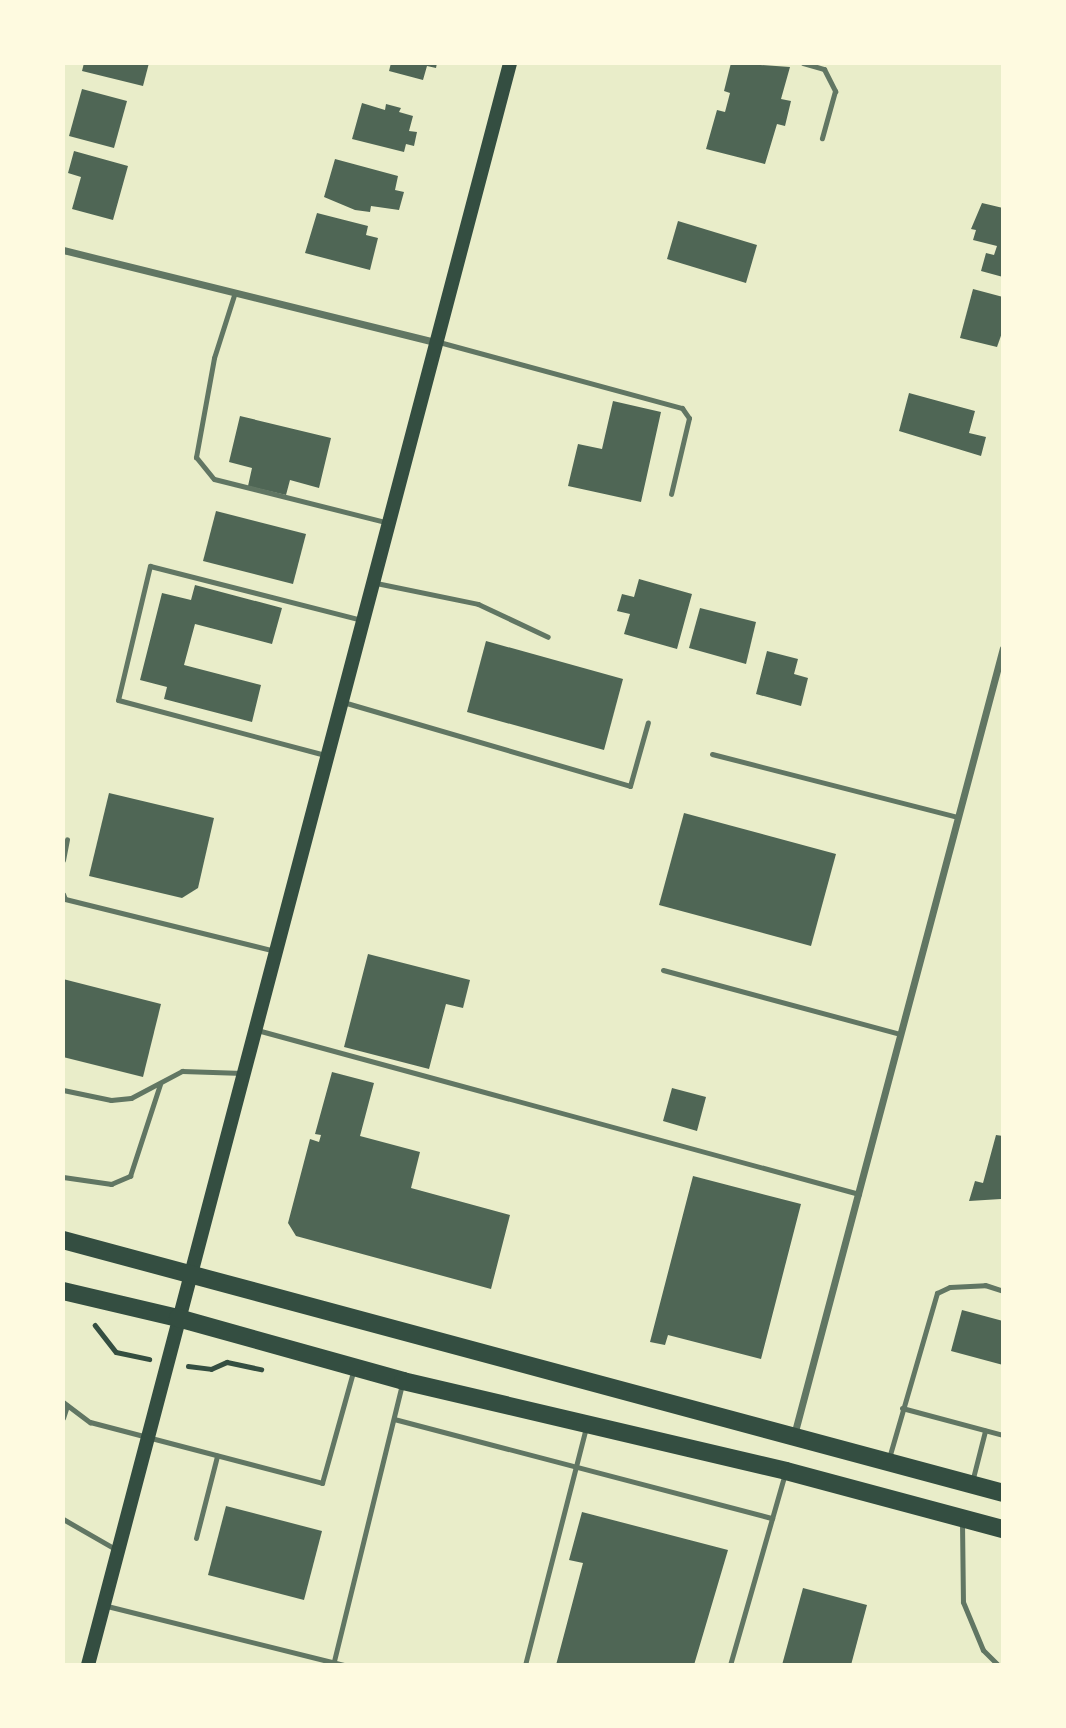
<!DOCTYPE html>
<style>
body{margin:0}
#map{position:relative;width:1066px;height:1728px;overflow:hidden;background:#e9edc9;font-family:"Playfair Display",serif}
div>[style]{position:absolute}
.building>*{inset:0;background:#4f6655}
.path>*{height:4.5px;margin:-2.25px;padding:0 2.25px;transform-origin:2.25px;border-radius:2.25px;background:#344e41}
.service>*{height:5px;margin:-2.5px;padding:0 2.5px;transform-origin:2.5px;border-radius:2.5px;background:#617663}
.minor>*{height:7px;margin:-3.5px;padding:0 3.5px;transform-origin:3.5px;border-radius:3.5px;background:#617663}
.secondary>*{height:14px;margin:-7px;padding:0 7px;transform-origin:7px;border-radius:7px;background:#344e41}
.primary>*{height:18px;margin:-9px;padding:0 9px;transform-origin:9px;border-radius:9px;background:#344e41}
span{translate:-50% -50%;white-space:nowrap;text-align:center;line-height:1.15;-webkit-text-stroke:7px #fefae0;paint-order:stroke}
.frame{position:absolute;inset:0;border:65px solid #fefae0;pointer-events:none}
</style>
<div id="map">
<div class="building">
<i style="clip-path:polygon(84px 63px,149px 63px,143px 86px,82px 71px)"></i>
<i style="clip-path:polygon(391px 63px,437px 63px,436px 68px,427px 66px,423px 80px,389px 71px)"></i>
<i style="clip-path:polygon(731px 63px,790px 67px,781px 99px,791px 101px,785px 126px,777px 124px,765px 164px,706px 149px,717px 110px,725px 112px,730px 93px,724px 91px)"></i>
<i style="clip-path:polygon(82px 89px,127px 101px,114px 148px,69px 136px)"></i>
<i style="clip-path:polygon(362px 103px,385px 110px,386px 104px,401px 108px,399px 112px,413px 116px,409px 131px,417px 132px,414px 146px,406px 144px,404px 152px,352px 139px)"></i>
<i style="clip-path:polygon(74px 151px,128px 166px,113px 220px,72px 209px,81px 177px,68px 173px)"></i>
<i style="clip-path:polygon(335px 159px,398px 176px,395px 190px,404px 192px,399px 210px,371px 206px,370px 212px,355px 210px,324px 197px)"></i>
<i style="clip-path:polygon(982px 203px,1003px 208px,1003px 277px,981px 271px,986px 253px,994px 255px,997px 246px,973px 240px,976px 230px,971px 229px)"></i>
<i style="clip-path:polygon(317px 213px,368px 226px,366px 235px,378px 238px,370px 270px,305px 253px)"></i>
<i style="clip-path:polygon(678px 221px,757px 245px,746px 283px,667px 259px)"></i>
<i style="clip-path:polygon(973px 289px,1003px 297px,1003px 330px,997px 347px,960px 338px)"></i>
<i style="clip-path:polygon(909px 393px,975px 411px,969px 433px,986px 437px,981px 456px,899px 431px)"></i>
<i style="clip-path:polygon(613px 401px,661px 412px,641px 502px,568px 486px,578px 444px,602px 449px)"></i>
<i style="clip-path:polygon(240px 416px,331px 438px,319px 488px,290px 480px,286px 495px,248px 486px,252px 468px,229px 462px)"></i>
<i style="clip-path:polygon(216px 511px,306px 534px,293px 584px,203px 561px)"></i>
<i style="clip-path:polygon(639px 579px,692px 594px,677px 649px,624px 634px,630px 614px,617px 611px,622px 594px,634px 597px)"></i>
<i style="clip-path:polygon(195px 585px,282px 608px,272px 644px,195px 624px,184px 665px,261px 685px,252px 722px,164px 699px,167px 687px,140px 680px,162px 593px,191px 600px)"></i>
<i style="clip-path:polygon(700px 608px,756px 622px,746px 664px,689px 648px)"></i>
<i style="clip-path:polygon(486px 641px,623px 679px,604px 750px,467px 712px)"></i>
<i style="clip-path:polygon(767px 651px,798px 659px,794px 674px,808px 678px,801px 706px,756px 694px)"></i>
<i style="clip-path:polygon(109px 793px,214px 818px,198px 888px,182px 898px,89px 876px)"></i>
<i style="clip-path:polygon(684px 813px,836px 854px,811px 946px,659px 905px)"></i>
<i style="clip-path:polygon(368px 954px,470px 980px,463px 1008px,446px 1004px,429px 1069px,344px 1047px)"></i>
<i style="clip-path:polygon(63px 979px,161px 1004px,143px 1077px,63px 1057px)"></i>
<i style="clip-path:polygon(332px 1072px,374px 1083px,360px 1136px,420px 1152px,411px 1188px,510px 1215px,491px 1289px,296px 1236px,288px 1223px,310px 1139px,319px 1142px,321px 1135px,315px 1134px)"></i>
<i style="clip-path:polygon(672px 1088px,706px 1097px,697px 1131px,663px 1121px)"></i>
<i style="clip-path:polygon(996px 1135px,1003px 1136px,1001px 1199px,969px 1201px,975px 1181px,983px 1183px)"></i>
<i style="clip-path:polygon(693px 1176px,801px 1204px,761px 1359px,668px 1335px,665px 1345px,650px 1342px)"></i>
<i style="clip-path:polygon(962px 1310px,1003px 1321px,1003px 1365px,951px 1351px)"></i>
<i style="clip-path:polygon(226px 1506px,322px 1531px,304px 1600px,208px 1575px)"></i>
<i style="clip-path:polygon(582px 1512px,728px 1550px,694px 1665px,556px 1665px,583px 1563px,569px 1560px)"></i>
<i style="clip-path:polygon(803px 1588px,867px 1605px,851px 1665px,782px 1665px)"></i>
</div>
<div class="path">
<i style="left:95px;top:1325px;width:34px;rotate:52deg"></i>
<i style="left:116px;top:1352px;width:34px;rotate:12deg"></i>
<i style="left:188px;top:1366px;width:23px;rotate:7deg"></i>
<i style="left:211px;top:1369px;width:17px;rotate:-24deg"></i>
<i style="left:227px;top:1362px;width:35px;rotate:12deg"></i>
</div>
<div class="service">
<i style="left:803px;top:63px;width:22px;rotate:16deg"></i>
<i style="left:824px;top:69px;width:25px;rotate:63deg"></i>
<i style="left:835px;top:91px;width:49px;rotate:105.5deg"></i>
<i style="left:235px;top:292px;width:69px;rotate:107.7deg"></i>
<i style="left:214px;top:358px;width:101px;rotate:100.3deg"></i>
<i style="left:196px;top:457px;width:28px;rotate:51deg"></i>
<i style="left:214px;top:479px;width:180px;rotate:14.1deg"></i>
<i style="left:439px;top:342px;width:252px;rotate:15.2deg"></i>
<i style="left:682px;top:408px;width:12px;rotate:55deg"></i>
<i style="left:689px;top:418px;width:78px;rotate:103.3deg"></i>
<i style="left:376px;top:583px;width:104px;rotate:11.6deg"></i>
<i style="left:478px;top:604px;width:77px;rotate:25.2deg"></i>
<i style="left:343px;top:702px;width:299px;rotate:16.3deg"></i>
<i style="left:630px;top:786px;width:66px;rotate:-74.3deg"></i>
<i style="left:712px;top:754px;width:254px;rotate:14.4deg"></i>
<i style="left:325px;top:755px;width:214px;rotate:-165.1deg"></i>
<i style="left:118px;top:700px;width:138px;rotate:-76.6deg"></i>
<i style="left:150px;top:566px;width:219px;rotate:14.3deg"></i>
<i style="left:63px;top:860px;width:21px;rotate:-79deg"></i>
<i style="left:63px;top:894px;width:5px;rotate:68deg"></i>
<i style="left:65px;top:899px;width:216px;rotate:13.9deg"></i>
<i style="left:663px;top:970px;width:246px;rotate:15.1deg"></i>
<i style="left:257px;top:1030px;width:624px;rotate:15.24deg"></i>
<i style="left:63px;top:1090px;width:49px;rotate:11.8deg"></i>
<i style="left:111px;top:1100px;width:20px;rotate:-6deg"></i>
<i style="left:131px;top:1098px;width:58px;rotate:-27.9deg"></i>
<i style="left:182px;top:1071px;width:61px;rotate:1.9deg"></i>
<i style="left:63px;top:1177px;width:49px;rotate:8.3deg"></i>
<i style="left:111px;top:1184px;width:21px;rotate:-23deg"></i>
<i style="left:130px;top:1176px;width:97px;rotate:-71.9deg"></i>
<i style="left:63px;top:1402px;width:34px;rotate:37deg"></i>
<i style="left:90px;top:1422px;width:240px;rotate:14.7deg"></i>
<i style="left:322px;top:1483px;width:115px;rotate:-74.4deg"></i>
<i style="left:902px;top:1408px;width:105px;rotate:15deg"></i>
<i style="left:63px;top:1418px;width:13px;rotate:-72deg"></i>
<i style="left:394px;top:1419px;width:391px;rotate:14.7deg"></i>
<i style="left:889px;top:1458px;width:172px;rotate:-73.8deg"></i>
<i style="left:937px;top:1293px;width:14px;rotate:-25deg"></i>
<i style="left:950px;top:1287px;width:35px;rotate:-3deg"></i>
<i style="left:985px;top:1285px;width:19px;rotate:18deg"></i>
<i style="left:972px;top:1482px;width:53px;rotate:-75.7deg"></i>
<i style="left:63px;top:1519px;width:62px;rotate:29.9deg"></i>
<i style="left:962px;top:1522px;width:80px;rotate:89.3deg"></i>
<i style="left:963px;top:1602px;width:52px;rotate:67.4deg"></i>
<i style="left:983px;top:1650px;width:21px;rotate:45deg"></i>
<i style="left:196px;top:1538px;width:85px;rotate:-75.6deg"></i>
<i style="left:107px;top:1606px;width:244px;rotate:14deg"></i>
<i style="left:333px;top:1665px;width:289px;rotate:-76.2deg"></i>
<i style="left:525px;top:1665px;width:246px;rotate:-75.6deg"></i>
<i style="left:730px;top:1665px;width:200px;rotate:-74deg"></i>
</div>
<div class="minor">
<i style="left:63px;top:250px;width:384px;rotate:13.9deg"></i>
<i style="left:794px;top:1435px;width:814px;rotate:-75.13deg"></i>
</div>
<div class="secondary">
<i style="left:88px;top:1665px;width:1657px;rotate:-75.24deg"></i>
</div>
<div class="primary">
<i style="left:63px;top:1240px;width:973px;rotate:15.06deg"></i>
<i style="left:63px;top:1291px;width:118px;rotate:13.2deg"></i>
<i style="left:178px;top:1318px;width:234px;rotate:15.6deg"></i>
<i style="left:403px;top:1381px;width:393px;rotate:13.2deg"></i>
<i style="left:786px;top:1471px;width:225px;rotate:15deg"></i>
</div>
<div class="frame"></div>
</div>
